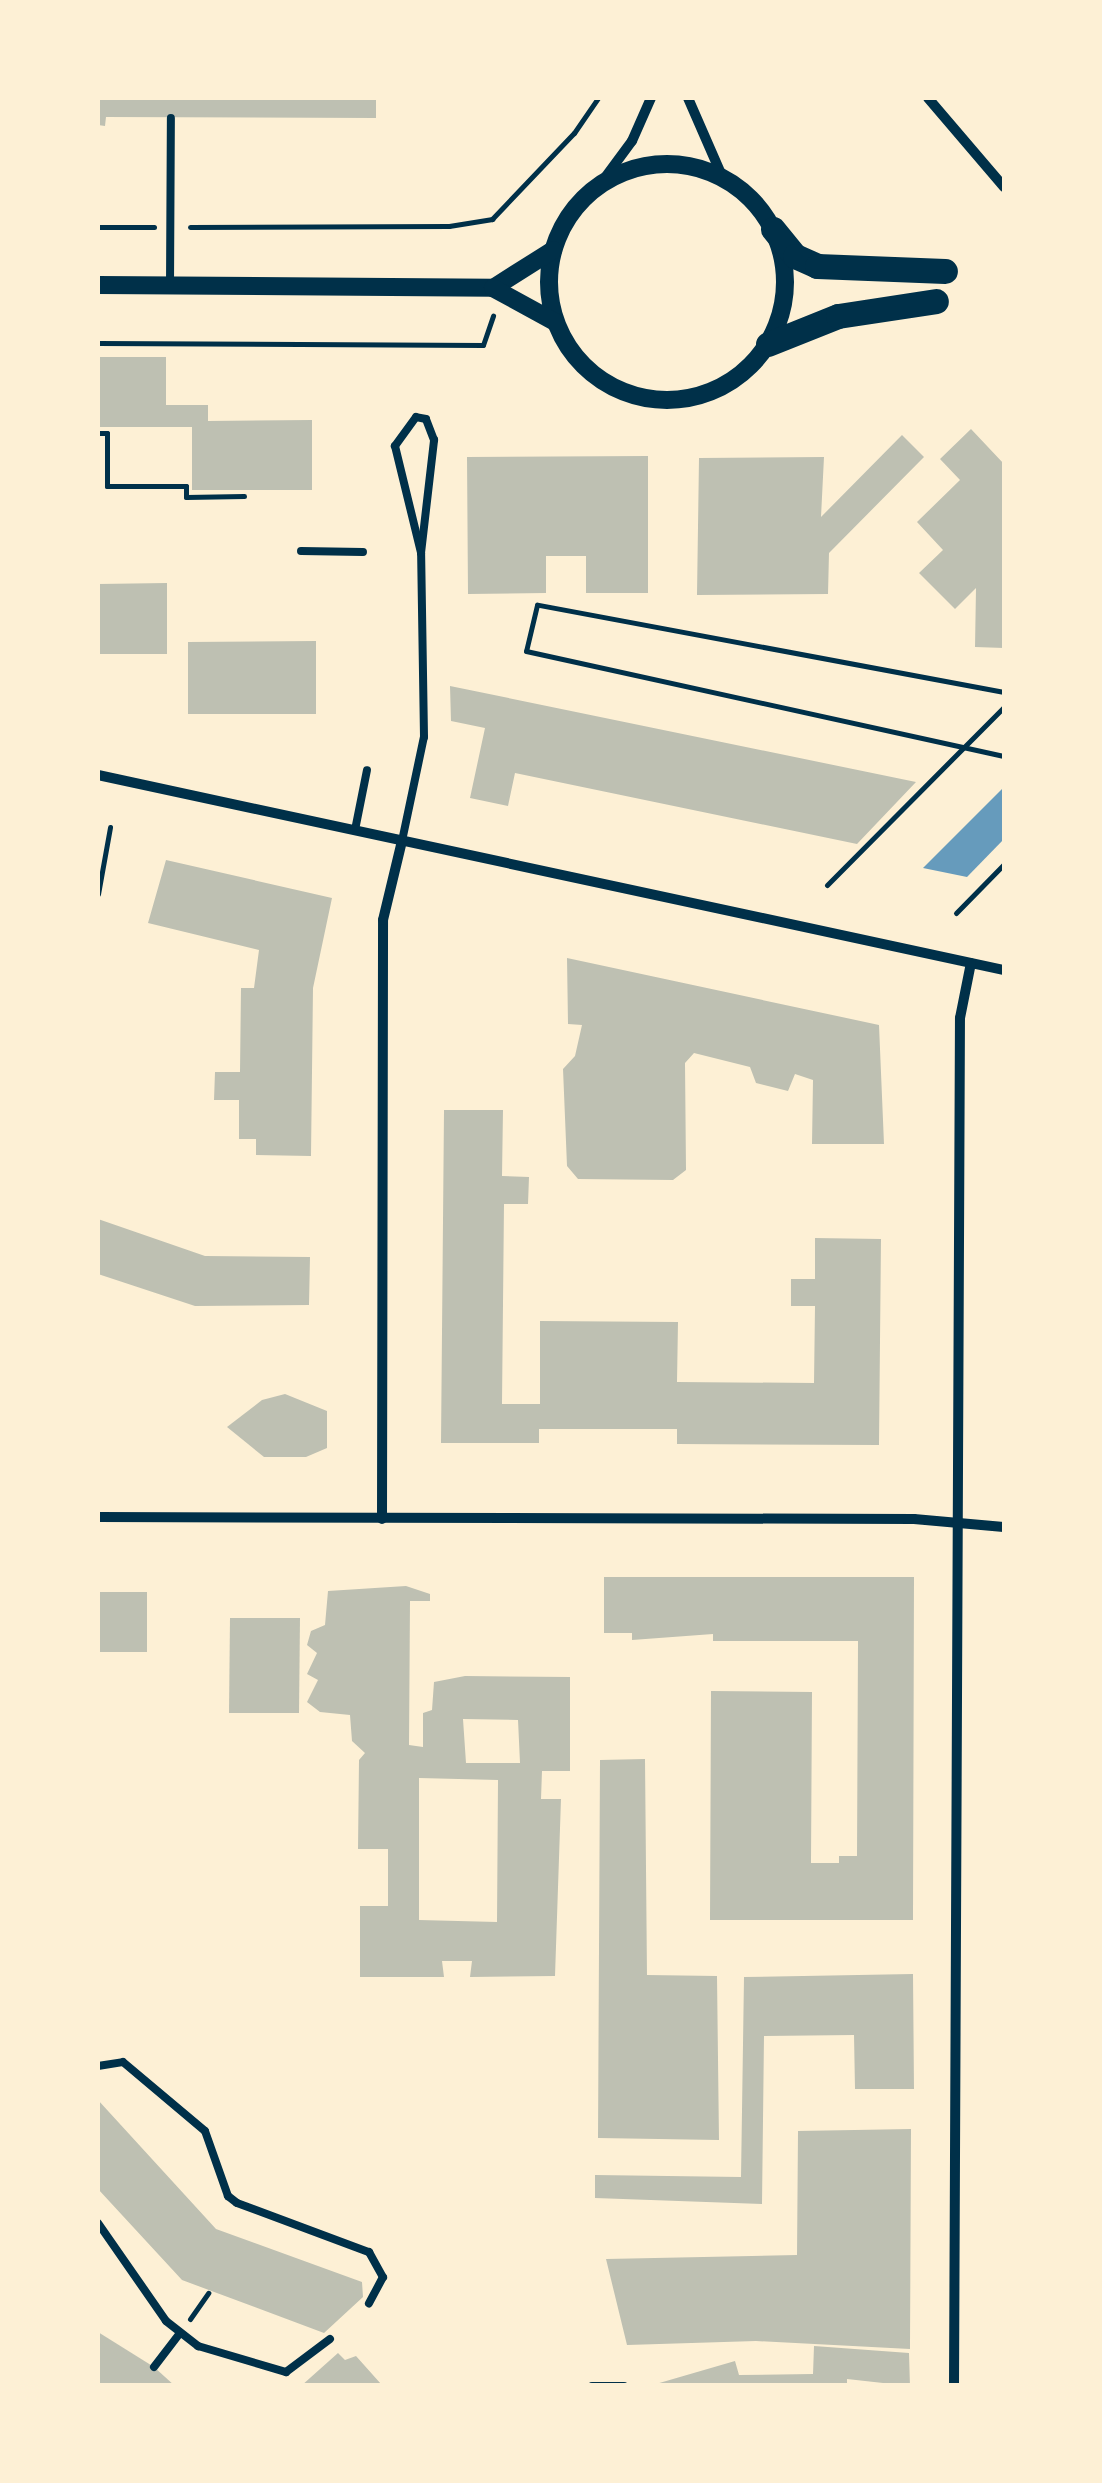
<!DOCTYPE html>
<style>
body{margin:0}
#map{position:relative;width:1102px;height:2483px;overflow:hidden;background:#fdf0d5;font-family:"IBM Plex Sans",sans-serif}
div>[style]{position:absolute}
.water>*{inset:0;background:#669bbc}
.building>*{inset:0;background:#bec0b2}
.path>*{height:5px;margin:-2.5px;padding:0 2.5px;transform-origin:2.5px;border-radius:2.5px;background:#003049}
.service>*{height:8px;margin:-4px;padding:0 4px;transform-origin:4px;border-radius:4px;background:#003049}
.minor>*{height:10px;margin:-5px;padding:0 5px;transform-origin:5px;border-radius:5px;background:#003049}
.tertiary>*{height:18px;margin:-9px;padding:0 9px;transform-origin:9px;border-radius:9px;background:#003049}
.tertiary>.ring{margin:-9px;padding:0;box-sizing:content-box;background:none;border:18px solid #003049;border-radius:50%}
.trunk>*{height:25px;margin:-12.5px;padding:0 12.5px;transform-origin:12.5px;border-radius:12.5px;background:#003049}
span{translate:-50% -50%;white-space:nowrap;text-align:center;line-height:1.15;-webkit-text-stroke:8px #fdf0d5;paint-order:stroke}
.frame{position:absolute;inset:0;border:100px solid #fdf0d5;pointer-events:none}
</style>
<div id="map">
<div class="water">
<i style="clip-path:polygon(1004px 787px,1004px 839px,967px 877px,923px 868px)"></i>
</div>
<div class="building">
<i style="clip-path:polygon(98px 98px,376px 98px,376px 118px,106px 117px,105px 126px,98px 125px)"></i>
<i style="clip-path:polygon(98px 357px,166px 357px,166px 405px,208px 405px,208px 421px,312px 420px,312px 490px,192px 490px,192px 427px,98px 427px)"></i>
<i style="clip-path:polygon(971px 429px,1004px 464px,1004px 648px,975px 647px,976px 588px,955px 609px,919px 573px,943px 550px,917px 522px,960px 480px,940px 459px)"></i>
<i style="clip-path:polygon(902px 435px,924px 457px,829px 553px,828px 594px,697px 595px,699px 458px,824px 457px,821px 517px)"></i>
<i style="clip-path:polygon(648px 456px,648px 593px,586px 593px,586px 556px,546px 556px,546px 593px,468px 594px,467px 457px)"></i>
<i style="clip-path:polygon(167px 583px,167px 654px,98px 654px,98px 584px)"></i>
<i style="clip-path:polygon(316px 641px,316px 714px,188px 714px,188px 642px)"></i>
<i style="clip-path:polygon(450px 686px,916px 782px,857px 844px,515px 773px,508px 806px,470px 798px,485px 728px,451px 721px)"></i>
<i style="clip-path:polygon(166px 860px,332px 898px,313px 988px,311px 1156px,256px 1155px,256px 1139px,239px 1139px,239px 1100px,214px 1100px,215px 1072px,240px 1072px,241px 988px,254px 988px,259px 950px,148px 923px)"></i>
<i style="clip-path:polygon(567px 958px,879px 1025px,884px 1144px,812px 1144px,813px 1080px,795px 1074px,788px 1091px,756px 1083px,750px 1067px,694px 1053px,685px 1063px,686px 1170px,673px 1180px,578px 1179px,567px 1166px,563px 1069px,575px 1056px,582px 1025px,568px 1024px)"></i>
<i style="clip-path:polygon(444px 1110px,503px 1110px,502px 1176px,529px 1177px,528px 1204px,504px 1204px,502px 1404px,540px 1404px,540px 1321px,678px 1322px,677px 1382px,814px 1383px,815px 1306px,791px 1306px,791px 1279px,815px 1279px,815px 1238px,881px 1239px,879px 1445px,677px 1444px,677px 1429px,539px 1429px,539px 1443px,441px 1443px)"></i>
<i style="clip-path:polygon(98px 1219px,205px 1256px,310px 1257px,309px 1305px,195px 1306px,98px 1274px)"></i>
<i style="clip-path:polygon(285px 1394px,327px 1411px,327px 1448px,306px 1457px,264px 1457px,227px 1427px,262px 1400px)"></i>
<i style="clip-path:polygon(604px 1577px,914px 1577px,913px 1920px,710px 1920px,711px 1691px,812px 1692px,811px 1863px,839px 1863px,839px 1856px,857px 1856px,858px 1641px,713px 1641px,713px 1634px,632px 1640px,632px 1633px,604px 1633px)"></i>
<i style="clip-path:polygon(evenodd,406px 1586px,430px 1594px,430px 1601px,410px 1601px,409px 1745px,423px 1747px,423px 1713px,432px 1710px,434px 1682px,465px 1676px,570px 1677px,570px 1771px,542px 1771px,541px 1799px,561px 1799px,555px 1976px,470px 1977px,472px 1961px,442px 1961px,444px 1977px,360px 1977px,360px 1906px,388px 1906px,388px 1849px,358px 1849px,359px 1760px,365px 1753px,352px 1741px,350px 1715px,320px 1712px,307px 1702px,318px 1680px,307px 1674px,317px 1653px,307px 1645px,311px 1631px,325px 1625px,328px 1591px,406px 1586px,463px 1719px,518px 1720px,520px 1763px,466px 1763px,463px 1719px,406px 1586px,419px 1778px,498px 1780px,497px 1922px,419px 1920px,419px 1778px)"></i>
<i style="clip-path:polygon(98px 1592px,147px 1592px,147px 1652px,98px 1652px)"></i>
<i style="clip-path:polygon(230px 1618px,300px 1618px,299px 1713px,229px 1713px)"></i>
<i style="clip-path:polygon(645px 1759px,647px 1975px,717px 1976px,719px 2140px,598px 2138px,600px 1760px)"></i>
<i style="clip-path:polygon(913px 1974px,914px 2089px,855px 2089px,854px 2035px,764px 2036px,762px 2204px,595px 2198px,595px 2175px,741px 2177px,744px 1977px)"></i>
<i style="clip-path:polygon(98px 2100px,216px 2229px,362px 2282px,363px 2297px,324px 2333px,182px 2280px,98px 2189px)"></i>
<i style="clip-path:polygon(911px 2129px,910px 2349px,756px 2341px,627px 2345px,606px 2259px,797px 2255px,798px 2131px)"></i>
<i style="clip-path:polygon(98px 2332px,154px 2367px,175px 2386px,98px 2386px)"></i>
<i style="clip-path:polygon(814px 2346px,909px 2353px,910px 2386px,847px 2379px,847px 2386px,649px 2386px,735px 2361px,739px 2375px,813px 2374px)"></i>
<i style="clip-path:polygon(338px 2353px,345px 2360px,356px 2356px,381px 2384px,301px 2386px)"></i>
</div>
<div class="path">
<i style="left:98px;top:227px;width:56px"></i>
<i style="left:190px;top:227px;width:259px;rotate:-0.2deg"></i>
<i style="left:449px;top:226px;width:44px;rotate:-9.2deg"></i>
<i style="left:492px;top:219px;width:119px;rotate:-46.4deg"></i>
<i style="left:574px;top:133px;width:42px;rotate:-55.6deg"></i>
<i style="left:98px;top:343px;width:385px;rotate:0.3deg"></i>
<i style="left:483px;top:345px;width:31px;rotate:-71deg"></i>
<i style="left:98px;top:433px;width:9px"></i>
<i style="left:107px;top:433px;width:53px;rotate:90deg"></i>
<i style="left:107px;top:486px;width:79px"></i>
<i style="left:186px;top:486px;width:11px;rotate:90deg"></i>
<i style="left:186px;top:497px;width:58px;rotate:-1deg"></i>
<i style="left:1004px;top:692px;width:475px;rotate:-169.4deg"></i>
<i style="left:537px;top:605px;width:47px;rotate:103.4deg"></i>
<i style="left:526px;top:651px;width:489px;rotate:12.4deg"></i>
<i style="left:827px;top:885px;width:251px;rotate:-45.2deg"></i>
<i style="left:98px;top:894px;width:68px;rotate:-79.8deg"></i>
<i style="left:956px;top:913px;width:69px;rotate:-45.6deg"></i>
<i style="left:190px;top:2319px;width:32px;rotate:-55deg"></i>
</div>
<div class="service">
<i style="left:170px;top:286px;width:168px;rotate:-89.7deg"></i>
<i style="left:301px;top:551px;width:62px;rotate:0.9deg"></i>
<i style="left:355px;top:830px;width:61px;rotate:-78.7deg"></i>
<i style="left:402px;top:841px;width:106px;rotate:-78.1deg"></i>
<i style="left:424px;top:737px;width:184px;rotate:-90.9deg"></i>
<i style="left:421px;top:553px;width:114px;rotate:-83.4deg"></i>
<i style="left:434px;top:440px;width:22px;rotate:-111deg"></i>
<i style="left:426px;top:419px;width:10px;rotate:-169deg"></i>
<i style="left:416px;top:417px;width:36px;rotate:126deg"></i>
<i style="left:395px;top:446px;width:110px;rotate:76.3deg"></i>
<i style="left:98px;top:2066px;width:25px;rotate:-9deg"></i>
<i style="left:123px;top:2062px;width:107px;rotate:40.1deg"></i>
<i style="left:205px;top:2131px;width:69px;rotate:70.5deg"></i>
<i style="left:228px;top:2196px;width:11px;rotate:38deg"></i>
<i style="left:237px;top:2203px;width:141px;rotate:20.4deg"></i>
<i style="left:369px;top:2252px;width:29px;rotate:61deg"></i>
<i style="left:383px;top:2277px;width:30px;rotate:118deg"></i>
<i style="left:98px;top:2223px;width:119px;rotate:55.2deg"></i>
<i style="left:166px;top:2321px;width:41px;rotate:38deg"></i>
<i style="left:198px;top:2346px;width:92px;rotate:16.5deg"></i>
<i style="left:286px;top:2372px;width:55px;rotate:-36.9deg"></i>
<i style="left:154px;top:2367px;width:43px;rotate:-52.6deg"></i>
<i style="left:592px;top:2386px;width:32px"></i>
</div>
<div class="minor">
<i style="left:688px;top:98px;width:85px;rotate:66.4deg"></i>
<i style="left:928px;top:98px;width:117px;rotate:49.5deg"></i>
<i style="left:601px;top:183px;width:52px;rotate:-53.6deg"></i>
<i style="left:632px;top:141px;width:47px;rotate:-66.2deg"></i>
<i style="left:98px;top:775px;width:927px;rotate:12.15deg"></i>
<i style="left:98px;top:1517px;width:816px;rotate:0.14deg"></i>
<i style="left:914px;top:1519px;width:90px;rotate:5.1deg"></i>
<i style="left:382px;top:1519px;width:599px;rotate:-89.9deg"></i>
<i style="left:383px;top:920px;width:81px;rotate:-76.5deg"></i>
<i style="left:954px;top:2386px;width:1368px;rotate:-89.75deg"></i>
<i style="left:960px;top:1018px;width:56px;rotate:-78.7deg"></i>
</div>
<div class="tertiary">
<i class="ring" style="left:549px;top:164px;width:218px;height:218px"></i>
<i style="left:98px;top:285px;width:395px;rotate:0.4deg"></i>
<i style="left:493px;top:288px;width:71px;rotate:-32.3deg"></i>
<i style="left:493px;top:288px;width:71px;rotate:28.7deg"></i>
</div>
<div class="trunk">
<i style="left:773px;top:229px;width:35px;rotate:51deg"></i>
<i style="left:795px;top:256px;width:24px;rotate:24deg"></i>
<i style="left:817px;top:266px;width:128px;rotate:2.2deg"></i>
<i style="left:768px;top:344px;width:75px;rotate:-21.8deg"></i>
<i style="left:838px;top:316px;width:99px;rotate:-8.7deg"></i>
</div>
<div class="frame"></div>
</div>
